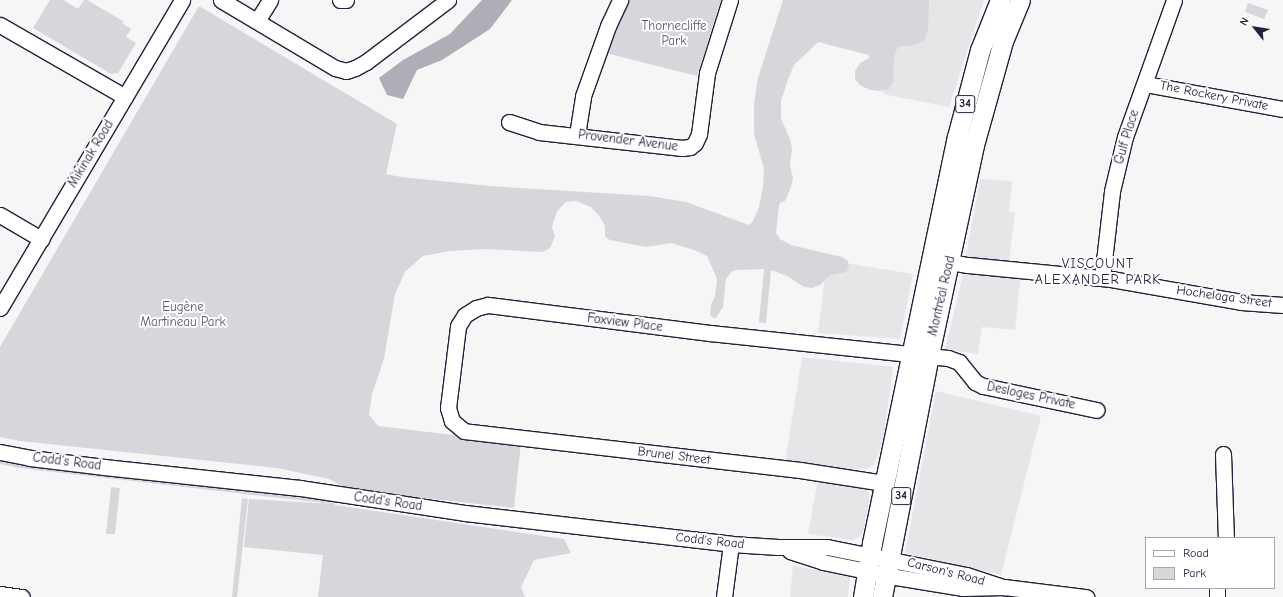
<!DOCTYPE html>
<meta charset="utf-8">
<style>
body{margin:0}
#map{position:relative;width:1283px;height:597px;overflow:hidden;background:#f6f6f7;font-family:"Comic Neue",sans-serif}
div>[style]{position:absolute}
.built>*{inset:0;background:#e6e6e9}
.green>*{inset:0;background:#d7d7db}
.water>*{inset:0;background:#aeaeb7}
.roads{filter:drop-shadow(1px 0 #22223b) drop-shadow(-1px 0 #22223b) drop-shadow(0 1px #22223b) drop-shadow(0 -1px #22223b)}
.minor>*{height:15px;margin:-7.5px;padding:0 7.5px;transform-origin:7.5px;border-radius:7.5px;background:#fff}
.major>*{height:19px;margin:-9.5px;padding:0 9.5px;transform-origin:9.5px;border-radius:9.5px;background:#fff}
span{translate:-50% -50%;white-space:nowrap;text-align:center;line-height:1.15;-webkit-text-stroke:4px #fff;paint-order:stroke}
.shield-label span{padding:1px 3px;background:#fff;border:1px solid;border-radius:3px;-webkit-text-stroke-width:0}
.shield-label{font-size:12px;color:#22223b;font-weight:700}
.park-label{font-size:13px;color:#58586b}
.street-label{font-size:13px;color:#22223b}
.neighbourhood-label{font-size:14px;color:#22223b;letter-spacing:1px}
.legend{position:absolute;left:1145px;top:537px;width:130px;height:52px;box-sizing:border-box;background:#fff;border:1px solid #a7a7b1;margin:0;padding:5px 7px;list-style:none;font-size:12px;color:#22223b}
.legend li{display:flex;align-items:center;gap:8px;height:20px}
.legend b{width:20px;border:1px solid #a7a7b1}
.north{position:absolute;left:1235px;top:8px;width:40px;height:40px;-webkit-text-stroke:3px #fff;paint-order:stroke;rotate:300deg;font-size:11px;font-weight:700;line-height:16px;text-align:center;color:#22223b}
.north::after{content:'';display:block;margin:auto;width:14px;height:18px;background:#22223b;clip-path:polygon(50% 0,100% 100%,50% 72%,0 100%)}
</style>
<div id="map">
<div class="built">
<i style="clip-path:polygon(925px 0,984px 0,949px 107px,883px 94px,895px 46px)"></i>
<i style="clip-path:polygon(980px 179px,1012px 181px,1009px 212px,1015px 212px,1009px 262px,1022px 264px,1015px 330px,982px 327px,978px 354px,945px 349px,961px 283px)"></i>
<i style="clip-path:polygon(827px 260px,913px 274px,900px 339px,818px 333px)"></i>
<i style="clip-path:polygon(802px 357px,893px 367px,885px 428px,880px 450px,873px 466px,866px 469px,850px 469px,785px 462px)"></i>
<i style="clip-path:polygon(936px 391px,1041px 416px,1001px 575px,905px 553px)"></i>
<i style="clip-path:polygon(818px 479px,862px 487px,867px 490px,870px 495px,863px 533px,858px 538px,852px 540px,808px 534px)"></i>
<i style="clip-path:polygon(793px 565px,850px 577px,848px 597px,790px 597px)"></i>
</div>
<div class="green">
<i style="clip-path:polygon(50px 0,63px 0,78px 9px,84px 0,87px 0,123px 21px,122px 23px,131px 29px,126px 37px,136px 43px,118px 73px,111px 74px,33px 28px)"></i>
<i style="clip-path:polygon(630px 0,721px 0,697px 76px,606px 53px,614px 30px)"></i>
<i style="clip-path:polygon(783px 0,929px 0,928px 31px,924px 41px,915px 45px,898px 47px,895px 53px,893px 66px,894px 81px,888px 89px,880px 91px,871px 90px,861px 86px,855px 79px,855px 71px,860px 63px,869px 58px,869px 55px,818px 42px,794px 65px,788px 79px,781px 101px,781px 119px,790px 139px,792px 149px,790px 165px,793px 178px,790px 190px,785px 201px,780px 203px,779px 206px,776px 233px,780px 239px,791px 245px,842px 257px,848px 261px,849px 268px,846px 272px,830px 275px,820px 285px,812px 288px,804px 287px,787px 276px,771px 270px,766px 323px,759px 322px,764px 269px,736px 270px,731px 272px,726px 279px,723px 307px,716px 318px,713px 318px,710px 315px,711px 305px,715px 296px,717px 279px,707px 256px,694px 250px,671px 243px,646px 247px,610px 240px,605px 237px,605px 226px,600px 217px,591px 207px,576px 201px,566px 202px,557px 211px,552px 227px,555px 237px,550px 248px,542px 252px,487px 249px,450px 251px,423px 256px,405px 272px,395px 294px,384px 359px,372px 394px,369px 415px,378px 426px,521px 443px,514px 508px,370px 492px,342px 486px,329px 479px,277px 468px,20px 441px,0 437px,0 347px,199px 6px,397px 124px,386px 174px,401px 177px,490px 186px,650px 196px,686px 202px,749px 225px,753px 221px,759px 207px,763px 186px,764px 169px,754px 134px,754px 103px,758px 78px)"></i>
<i style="clip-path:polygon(1248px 3px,1268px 10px,1264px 19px,1245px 12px)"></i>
<i style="clip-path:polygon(0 459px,333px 497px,335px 505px,564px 539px,571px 553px,534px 560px,521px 587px,525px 597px,318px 597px,323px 555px,244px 547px,249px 499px,333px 504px,19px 468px,0 464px)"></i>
<i style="clip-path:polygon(111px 487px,120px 488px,115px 534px,106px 534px)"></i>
<i style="clip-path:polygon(242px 498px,248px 499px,237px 597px,232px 597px)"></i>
</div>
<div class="water">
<i style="clip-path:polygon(482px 0,512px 0,490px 29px,442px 60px,417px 70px,403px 99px,387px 95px,379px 78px,403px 60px,450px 34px)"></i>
</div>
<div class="roads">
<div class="minor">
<i style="left:221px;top:0;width:133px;rotate:30.8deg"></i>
<i style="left:335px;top:68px;width:11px;rotate:15deg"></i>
<i style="left:346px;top:71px;width:9px;rotate:-18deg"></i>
<i style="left:355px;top:68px;width:13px;rotate:-29deg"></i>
<i style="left:366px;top:62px;width:103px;rotate:-37.1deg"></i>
<i style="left:340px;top:0;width:6px"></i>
<i style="left:257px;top:21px;width:25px;rotate:-58deg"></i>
<i style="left:0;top:25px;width:144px;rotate:29.9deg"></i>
<i style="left:1145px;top:84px;width:140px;rotate:10.3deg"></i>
<i style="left:509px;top:122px;width:32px;rotate:18deg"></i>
<i style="left:539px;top:132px;width:144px;rotate:6.4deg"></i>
<i style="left:682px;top:148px;width:8px;rotate:-7deg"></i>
<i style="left:690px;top:147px;width:6px;rotate:-39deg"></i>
<i style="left:695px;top:143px;width:10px;rotate:-66deg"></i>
<i style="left:699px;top:134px;width:62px;rotate:-82.5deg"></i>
<i style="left:707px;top:73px;width:77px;rotate:-72.5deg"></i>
<i style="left:577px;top:135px;width:39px;rotate:-81deg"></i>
<i style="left:583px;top:96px;width:74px;rotate:-70.3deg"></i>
<i style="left:608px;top:26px;width:29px;rotate:-65deg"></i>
<i style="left:0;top:215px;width:48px;rotate:30.3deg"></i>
<i style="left:939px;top:260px;width:29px;rotate:10deg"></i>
<i style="left:968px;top:265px;width:144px;rotate:5.6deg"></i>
<i style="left:1111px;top:279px;width:132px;rotate:10deg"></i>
<i style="left:1241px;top:302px;width:42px;rotate:4.1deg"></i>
<i style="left:1102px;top:278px;width:88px;rotate:-83.4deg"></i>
<i style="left:1112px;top:191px;width:56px;rotate:-76.5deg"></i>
<i style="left:1125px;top:137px;width:145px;rotate:-70.3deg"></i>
<i style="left:0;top:308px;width:358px;rotate:-59.4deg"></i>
<i style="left:0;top:452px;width:31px;rotate:11deg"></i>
<i style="left:30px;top:458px;width:75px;rotate:6.9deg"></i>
<i style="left:104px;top:467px;width:197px;rotate:6.1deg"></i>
<i style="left:300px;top:488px;width:167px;rotate:8.6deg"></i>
<i style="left:465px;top:513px;width:268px;rotate:6.6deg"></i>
<i style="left:731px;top:544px;width:47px;rotate:3.7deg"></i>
<i style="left:778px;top:547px;width:49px"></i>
<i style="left:827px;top:547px;width:142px;rotate:11.4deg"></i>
<i style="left:966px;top:575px;width:40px;rotate:18deg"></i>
<i style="left:1223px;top:454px;width:84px;rotate:88deg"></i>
<i style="left:884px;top:483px;width:85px;rotate:-171.2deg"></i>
<i style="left:800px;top:470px;width:338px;rotate:-173.4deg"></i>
<i style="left:464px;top:431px;width:16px;rotate:-140deg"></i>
<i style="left:452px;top:421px;width:14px;rotate:-107deg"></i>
<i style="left:448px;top:408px;width:83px;rotate:-83deg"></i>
<i style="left:458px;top:326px;width:13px;rotate:-58deg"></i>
<i style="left:465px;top:315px;width:13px;rotate:-32deg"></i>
<i style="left:476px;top:308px;width:12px;rotate:-14deg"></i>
<i style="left:488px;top:305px;width:224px;rotate:7.2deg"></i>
<i style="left:710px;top:333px;width:239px;rotate:6deg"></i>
<i style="left:948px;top:358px;width:12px;rotate:20deg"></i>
<i style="left:959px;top:362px;width:26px;rotate:51deg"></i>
<i style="left:975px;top:382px;width:9px;rotate:27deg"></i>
<i style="left:983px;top:386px;width:116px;rotate:11.9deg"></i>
<i style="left:790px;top:551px;width:35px;rotate:18deg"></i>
<i style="left:823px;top:562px;width:75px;rotate:11.6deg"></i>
<i style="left:896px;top:577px;width:68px;rotate:9.3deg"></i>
<i style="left:963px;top:588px;width:41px;rotate:-1.4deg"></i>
<i style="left:1004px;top:587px;width:83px;rotate:7deg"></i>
<i style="left:0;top:594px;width:22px;rotate:8deg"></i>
<i style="left:724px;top:597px;width:53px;rotate:-82.5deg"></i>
<i style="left:1217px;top:597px;width:9px;rotate:-90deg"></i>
</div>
<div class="major">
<i style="left:863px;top:597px;width:55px;rotate:-80.5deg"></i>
<i style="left:872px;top:543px;width:415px;rotate:-78.2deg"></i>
<i style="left:957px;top:137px;width:90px;rotate:-75.2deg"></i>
<i style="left:980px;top:50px;width:54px;rotate:-68.2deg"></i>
<i style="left:882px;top:597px;width:247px;rotate:-79deg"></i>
<i style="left:929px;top:355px;width:215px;rotate:-77.9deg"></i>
<i style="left:974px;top:145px;width:108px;rotate:-74.4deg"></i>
<i style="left:1003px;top:41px;width:44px;rotate:-67.5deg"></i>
</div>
</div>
<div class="shield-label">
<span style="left:965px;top:104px">34</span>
<span style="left:901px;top:496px">34</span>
</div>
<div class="park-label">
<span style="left:674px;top:34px">Thornecliffe<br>Park</span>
<span style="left:183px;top:315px">Eugène<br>Martineau Park</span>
</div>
<div class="street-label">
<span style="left:1214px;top:96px;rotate:11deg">The Rockery Private</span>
<span style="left:1127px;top:137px;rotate:-73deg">Gulf Place</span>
<span style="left:628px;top:141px;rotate:7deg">Provender Avenue</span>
<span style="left:91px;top:154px;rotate:-59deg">Mikinak Road</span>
<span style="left:942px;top:296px;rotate:-77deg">Montréal Road</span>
<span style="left:1224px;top:297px;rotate:8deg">Hochelaga Street</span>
<span style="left:625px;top:323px;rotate:7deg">Foxview Place</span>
<span style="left:1031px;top:396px;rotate:12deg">Desloges Private</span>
<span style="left:674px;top:456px;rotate:7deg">Brunel Street</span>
<span style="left:67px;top:462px;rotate:7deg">Codd's Road</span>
<span style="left:388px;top:502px;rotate:8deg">Codd's Road</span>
<span style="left:710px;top:541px;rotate:6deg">Codd's Road</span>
<span style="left:946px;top:572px;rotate:14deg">Carson's Road</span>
</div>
<div class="neighbourhood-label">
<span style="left:1098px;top:272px">VISCOUNT<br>ALEXANDER PARK</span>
</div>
<ul class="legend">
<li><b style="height:5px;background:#fff"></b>Road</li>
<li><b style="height:11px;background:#d7d7db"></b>Park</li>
</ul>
<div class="north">N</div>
</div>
